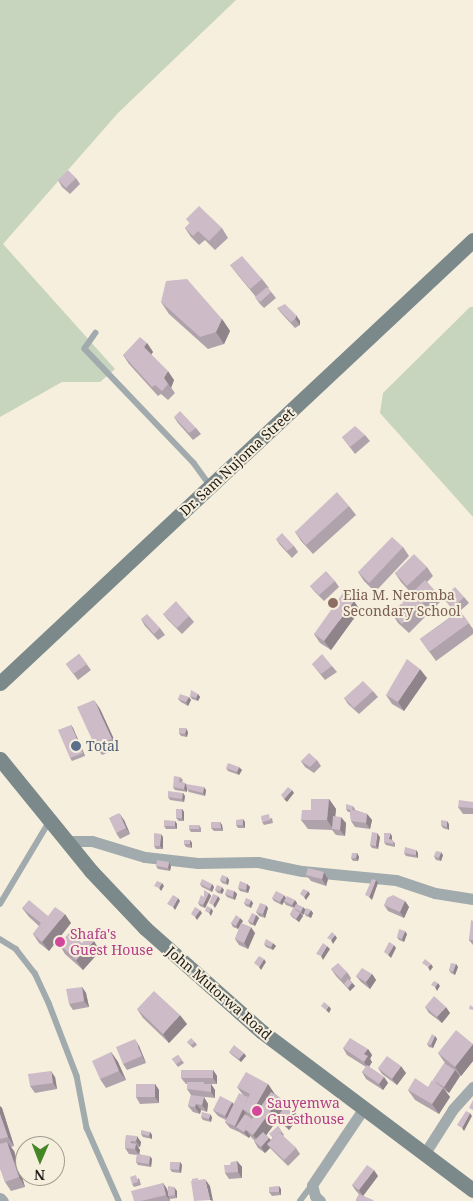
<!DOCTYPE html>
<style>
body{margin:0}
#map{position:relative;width:473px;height:1201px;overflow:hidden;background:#f6efde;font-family:"Noto Serif",serif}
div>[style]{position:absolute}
.green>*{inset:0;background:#c7d4be}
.lane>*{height:5.5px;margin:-2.75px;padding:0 2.75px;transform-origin:2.75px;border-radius:2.75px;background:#a1aaac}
.street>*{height:11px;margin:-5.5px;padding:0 5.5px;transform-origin:5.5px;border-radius:5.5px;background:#a1aaac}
.secondary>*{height:15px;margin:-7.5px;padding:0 7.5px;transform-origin:7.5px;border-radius:7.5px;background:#7c898b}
.wall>*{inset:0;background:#b0a2ab}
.shaded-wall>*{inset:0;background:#90848b}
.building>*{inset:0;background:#cdbcc7}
.dots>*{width:14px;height:14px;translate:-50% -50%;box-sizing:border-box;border:2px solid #f6efde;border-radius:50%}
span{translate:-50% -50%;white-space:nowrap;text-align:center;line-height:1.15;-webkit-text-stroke:4px #f6efde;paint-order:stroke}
.street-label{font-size:14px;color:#1e1c16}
.education-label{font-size:14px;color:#785e54}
.left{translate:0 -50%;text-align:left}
.service-label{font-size:14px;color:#4e5e75}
.hotel-label{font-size:14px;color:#b23c85}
.north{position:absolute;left:15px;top:1136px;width:50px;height:50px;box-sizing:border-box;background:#f6efde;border:1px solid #a09b8e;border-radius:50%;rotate:181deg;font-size:14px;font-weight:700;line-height:20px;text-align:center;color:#1e1c16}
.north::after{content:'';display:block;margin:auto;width:18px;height:22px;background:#458627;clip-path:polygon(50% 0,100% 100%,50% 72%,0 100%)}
</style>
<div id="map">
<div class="green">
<i style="clip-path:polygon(0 0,236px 0,118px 113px,3px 244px,115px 369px,100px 382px,62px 382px,0 417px)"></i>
<i style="clip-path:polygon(470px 307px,473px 307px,473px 517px,380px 413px,383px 393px)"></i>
</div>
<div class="lane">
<i style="left:96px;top:333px;width:19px;rotate:125deg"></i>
<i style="left:85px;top:349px;width:158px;rotate:46.3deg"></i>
<i style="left:194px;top:463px;width:27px;rotate:54deg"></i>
<i style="left:0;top:904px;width:96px;rotate:-59.1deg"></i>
<i style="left:0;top:939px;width:19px;rotate:32deg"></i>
<i style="left:16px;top:949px;width:31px;rotate:52deg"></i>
<i style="left:35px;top:973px;width:33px;rotate:65deg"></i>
<i style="left:49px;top:1003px;width:78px;rotate:69deg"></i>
<i style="left:77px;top:1076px;width:53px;rotate:79.1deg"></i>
<i style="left:87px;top:1128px;width:80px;rotate:66.3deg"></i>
<i style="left:300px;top:1201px;width:20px;rotate:-53deg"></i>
</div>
<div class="street">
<i style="left:66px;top:841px;width:26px"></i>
<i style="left:92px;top:841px;width:55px;rotate:16.8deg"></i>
<i style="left:145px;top:857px;width:53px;rotate:6.5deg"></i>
<i style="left:198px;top:863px;width:60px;rotate:-1deg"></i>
<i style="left:258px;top:862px;width:45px;rotate:11.6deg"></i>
<i style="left:302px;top:871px;width:94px;rotate:5.5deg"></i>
<i style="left:396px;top:880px;width:41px;rotate:18.4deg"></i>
<i style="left:435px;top:893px;width:38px;rotate:9deg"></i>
<i style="left:425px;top:1153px;width:52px;rotate:-57.5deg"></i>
<i style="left:453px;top:1109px;width:30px;rotate:-48deg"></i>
<i style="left:0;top:1198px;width:4px;rotate:45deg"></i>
<i style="left:320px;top:1201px;width:7px;rotate:-135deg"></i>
<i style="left:315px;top:1196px;width:11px;rotate:-105deg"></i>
<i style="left:312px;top:1185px;width:93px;rotate:-56deg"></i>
</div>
<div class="secondary">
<i style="left:0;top:683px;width:648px;rotate:-43.12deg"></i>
<i style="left:0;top:759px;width:144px;rotate:50.9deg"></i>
<i style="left:91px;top:871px;width:79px;rotate:46.5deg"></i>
<i style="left:145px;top:928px;width:155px;rotate:41.6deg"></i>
<i style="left:261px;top:1031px;width:265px;rotate:36.9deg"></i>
</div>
<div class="wall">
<i style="clip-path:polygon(76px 178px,80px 184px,70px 194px,62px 187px,58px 180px)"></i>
<i style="clip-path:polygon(186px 219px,222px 228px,228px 238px,215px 250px,205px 240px,199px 245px,191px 237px,185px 228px,190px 223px)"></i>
<i style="clip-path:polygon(230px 265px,262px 279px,269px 288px,268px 288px,276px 298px,264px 308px,260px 304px,255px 297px,256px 297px,237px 274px)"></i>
<i style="clip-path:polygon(161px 302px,222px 319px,230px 331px,224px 344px,208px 349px,169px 314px)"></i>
<i style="clip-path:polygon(277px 308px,300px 321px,300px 325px,295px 328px,282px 314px)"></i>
<i style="clip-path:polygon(147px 343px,153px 352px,151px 355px,174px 380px,171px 388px,175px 393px,168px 400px,161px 394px,158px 396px,129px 364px,123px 355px)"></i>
<i style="clip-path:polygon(174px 417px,196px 428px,201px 434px,193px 440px,178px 423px)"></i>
<i style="clip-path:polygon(365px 435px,370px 441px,355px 454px,342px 437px)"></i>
<i style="clip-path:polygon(349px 506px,356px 515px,313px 554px,301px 541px,295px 532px)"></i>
<i style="clip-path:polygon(276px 539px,294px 546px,298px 552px,292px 558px,280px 545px)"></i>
<i style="clip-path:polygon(403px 547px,409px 556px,375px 592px,364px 581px,358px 572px)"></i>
<i style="clip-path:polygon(427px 567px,433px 576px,427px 582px,435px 591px,442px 600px,409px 633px,398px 623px,392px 613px,412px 594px,401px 582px,395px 573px)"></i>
<i style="clip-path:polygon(335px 581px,339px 587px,324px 601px,315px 592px,310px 586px)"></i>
<i style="clip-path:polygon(464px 597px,469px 603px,460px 611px,473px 629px,473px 634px,436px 661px,420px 639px,456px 613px,443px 598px)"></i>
<i style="clip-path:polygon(360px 610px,331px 650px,320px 643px,314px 634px)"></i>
<i style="clip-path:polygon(163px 614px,189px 616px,194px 622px,182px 634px,168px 620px)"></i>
<i style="clip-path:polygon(141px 619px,160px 628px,165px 635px,158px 640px,145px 626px)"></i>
<i style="clip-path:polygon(79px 654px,91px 670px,78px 680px,66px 664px)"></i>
<i style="clip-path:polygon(312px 664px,332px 666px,337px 672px,325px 680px)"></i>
<i style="clip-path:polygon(427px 678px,404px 711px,392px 704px,386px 695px)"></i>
<i style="clip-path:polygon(373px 691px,378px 697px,359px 714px,348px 704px,344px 698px)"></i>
<i style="clip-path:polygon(198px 694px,200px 697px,198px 701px,192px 699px,190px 696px)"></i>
<i style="clip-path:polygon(189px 697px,191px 700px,188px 706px,181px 702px,178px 699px)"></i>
<i style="clip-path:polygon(100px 709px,118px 748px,102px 755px,95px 746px)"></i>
<i style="clip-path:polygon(71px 725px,73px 728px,85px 756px,72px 761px,70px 758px)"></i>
<i style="clip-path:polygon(188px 732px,187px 737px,181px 736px,179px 733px)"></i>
<i style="clip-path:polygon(317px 760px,321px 766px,314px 773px,305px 767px,301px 761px)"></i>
<i style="clip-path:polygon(226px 768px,242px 770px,239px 775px,228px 771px)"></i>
<i style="clip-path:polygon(180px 777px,183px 780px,182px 782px,185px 783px,186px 785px,206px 790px,205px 796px,189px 792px,187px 789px,187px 792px,175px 790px,173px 787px)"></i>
<i style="clip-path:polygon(183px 793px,185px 796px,184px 802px,170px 800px,168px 797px)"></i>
<i style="clip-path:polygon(329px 799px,336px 809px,335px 816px,346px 823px,345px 836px,336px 835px,332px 830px,308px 829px,301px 820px,311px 810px)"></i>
<i style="clip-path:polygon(473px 802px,473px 814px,463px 814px,458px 807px)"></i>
<i style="clip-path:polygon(353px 806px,355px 809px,355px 810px,367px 814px,372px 820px,370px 829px,355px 827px,351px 821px,350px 812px,348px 812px,346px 809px)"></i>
<i style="clip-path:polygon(182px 809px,184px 812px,184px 821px,179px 821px,176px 818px)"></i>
<i style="clip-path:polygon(272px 818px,273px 823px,264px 825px,262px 822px)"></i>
<i style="clip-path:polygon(124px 820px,130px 834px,120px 839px,116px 833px)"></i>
<i style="clip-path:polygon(175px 821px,177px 824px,177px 829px,166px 829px,164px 826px)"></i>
<i style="clip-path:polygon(220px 822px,222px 825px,223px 831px,214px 831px,211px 828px)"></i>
<i style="clip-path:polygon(245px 822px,245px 828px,238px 828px,236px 825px)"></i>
<i style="clip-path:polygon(449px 824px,449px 830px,443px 828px,441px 825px)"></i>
<i style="clip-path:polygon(199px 825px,201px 828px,201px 832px,191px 832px,189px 829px)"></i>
<i style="clip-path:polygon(392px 836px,392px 840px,395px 843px,395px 847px,386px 845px,384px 842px)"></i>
<i style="clip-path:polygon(163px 837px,163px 849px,156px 849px,154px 846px)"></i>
<i style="clip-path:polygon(380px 837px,378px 849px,372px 848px,370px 845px)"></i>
<i style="clip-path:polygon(190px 840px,192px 843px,192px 848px,186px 847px,184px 844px)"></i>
<i style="clip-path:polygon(416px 850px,418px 853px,418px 858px,406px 856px,404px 853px)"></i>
<i style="clip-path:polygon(357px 853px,359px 857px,358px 861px,353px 861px,351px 858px)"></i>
<i style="clip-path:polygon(443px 855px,441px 861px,436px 860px,434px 856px)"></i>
<i style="clip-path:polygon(156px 866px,171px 866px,170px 871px,158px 869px)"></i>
<i style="clip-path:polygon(306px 875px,328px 879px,326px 886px,311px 881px)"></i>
<i style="clip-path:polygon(227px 877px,229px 880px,228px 885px,222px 883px,220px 880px)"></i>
<i style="clip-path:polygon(200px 884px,212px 884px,214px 887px,212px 892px,202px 887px)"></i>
<i style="clip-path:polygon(247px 884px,250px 887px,248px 893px,240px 891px,238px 888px)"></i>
<i style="clip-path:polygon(215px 890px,224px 890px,222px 894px,218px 893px)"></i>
<i style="clip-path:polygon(234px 891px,237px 894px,235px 900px,227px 897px,225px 894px)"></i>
<i style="clip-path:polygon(209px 893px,211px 896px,205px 908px,200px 906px,198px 903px)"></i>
<i style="clip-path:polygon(272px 898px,286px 898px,297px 903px,297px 904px,305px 910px,313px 913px,311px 918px,306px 916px,304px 913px,303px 915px,301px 913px,303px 916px,299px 922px,292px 917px,290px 914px,295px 909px,294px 908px,286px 905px,284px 902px,282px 905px,274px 901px)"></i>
<i style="clip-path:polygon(405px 901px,409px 907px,404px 918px,388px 911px,384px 905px)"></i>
<i style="clip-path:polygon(244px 903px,253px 903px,251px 908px,246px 906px)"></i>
<i style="clip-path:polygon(22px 908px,48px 916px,71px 923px,49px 951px,39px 943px,33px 934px,39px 926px,29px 917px)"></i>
<i style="clip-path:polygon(268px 908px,265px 918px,259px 916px,256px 912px)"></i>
<i style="clip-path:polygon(256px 915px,259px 918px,255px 926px,250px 924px,248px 921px)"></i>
<i style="clip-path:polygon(243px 921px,241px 923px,255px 933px,248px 949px,239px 945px,235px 939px,241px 924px,238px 929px,233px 927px,231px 923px)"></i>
<i style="clip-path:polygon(473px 921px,473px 945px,469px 940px)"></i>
<i style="clip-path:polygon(407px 934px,404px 942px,399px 940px,397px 937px)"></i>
<i style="clip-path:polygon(82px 943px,100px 951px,83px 970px,65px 954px,59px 944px)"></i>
<i style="clip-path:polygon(264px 944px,276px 946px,273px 950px,266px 947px)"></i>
<i style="clip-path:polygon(456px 964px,458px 967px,455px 975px,451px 973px,449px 970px)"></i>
<i style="clip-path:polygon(331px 969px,347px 972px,351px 978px,350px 980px,355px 986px,350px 991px,336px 976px)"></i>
<i style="clip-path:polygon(372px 974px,376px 980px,370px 989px,361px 982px,356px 976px)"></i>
<i style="clip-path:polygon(82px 987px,86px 993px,89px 1007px,73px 1010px,69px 1004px)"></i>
<i style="clip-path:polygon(425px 1007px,450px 1013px,442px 1023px,429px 1013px)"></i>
<i style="clip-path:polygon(137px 1009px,187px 1024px,169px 1043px,143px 1018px)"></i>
<i style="clip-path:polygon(435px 1036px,437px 1039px,433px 1048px,429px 1047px,427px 1044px)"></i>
<i style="clip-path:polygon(187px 1042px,195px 1042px,197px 1045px,193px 1048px)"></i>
<i style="clip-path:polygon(473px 1044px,473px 1061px,461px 1076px,458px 1074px,460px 1076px,449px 1093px,446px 1091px,450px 1097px,439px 1114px,415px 1100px,408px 1090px,428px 1087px,435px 1082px,433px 1080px,445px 1063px,438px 1053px)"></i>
<i style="clip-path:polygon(139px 1046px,146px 1063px,127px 1070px,123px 1064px)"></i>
<i style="clip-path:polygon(343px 1048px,368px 1049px,372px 1055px,370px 1059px,372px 1062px,369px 1067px,384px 1077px,388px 1083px,383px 1090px,366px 1079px,362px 1072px,366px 1067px,347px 1055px)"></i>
<i style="clip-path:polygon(111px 1052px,118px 1062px,126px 1080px,106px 1088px,100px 1079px)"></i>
<i style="clip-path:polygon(229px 1052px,246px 1056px,241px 1062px,232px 1055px)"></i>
<i style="clip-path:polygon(178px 1055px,184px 1063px,178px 1067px,172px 1059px)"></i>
<i style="clip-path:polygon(378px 1068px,406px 1073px,397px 1085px,382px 1074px)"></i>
<i style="clip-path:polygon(213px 1070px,217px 1076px,217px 1084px,205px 1084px,211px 1084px,215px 1090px,215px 1098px,196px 1096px,204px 1097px,208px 1104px,207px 1112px,201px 1110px,200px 1114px,193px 1112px,188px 1106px,191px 1095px,187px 1089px,187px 1084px,186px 1084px,181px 1078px)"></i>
<i style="clip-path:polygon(55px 1077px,57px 1089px,35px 1093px,30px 1086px)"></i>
<i style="clip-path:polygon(155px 1084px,159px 1090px,159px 1103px,140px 1104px,136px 1097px)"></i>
<i style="clip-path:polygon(268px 1084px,274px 1093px,280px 1098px,286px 1106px,299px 1117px,289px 1130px,281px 1123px,278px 1119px,266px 1135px,271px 1140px,278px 1126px,284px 1135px,283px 1136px,296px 1148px,300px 1154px,288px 1166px,270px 1148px,265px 1153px,258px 1148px,254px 1141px,255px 1141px,250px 1136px,249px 1138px,239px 1132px,230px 1128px,225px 1122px,226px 1120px,218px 1116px,213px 1110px,233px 1104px,243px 1095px,237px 1087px)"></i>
<i style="clip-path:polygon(0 1106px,2px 1108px,14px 1146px,11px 1147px,14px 1151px,25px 1187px,11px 1191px,5px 1182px,0 1168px)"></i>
<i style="clip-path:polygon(201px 1117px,212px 1117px,211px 1122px,203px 1120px)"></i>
<i style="clip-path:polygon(150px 1132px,152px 1135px,152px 1139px,143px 1137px,141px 1134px)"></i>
<i style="clip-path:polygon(126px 1135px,141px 1142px,140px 1147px,138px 1147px,140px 1150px,139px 1154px,152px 1159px,151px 1167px,138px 1165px,136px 1162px,137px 1155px,129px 1154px,125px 1148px)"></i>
<i style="clip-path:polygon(237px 1161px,242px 1167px,242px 1178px,229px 1179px,225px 1173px,230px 1165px)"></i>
<i style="clip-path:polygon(180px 1162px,182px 1165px,181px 1173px,172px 1172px,170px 1169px)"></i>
<i style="clip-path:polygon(378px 1176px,363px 1196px,374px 1201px,357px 1201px,356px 1200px,359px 1194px,356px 1191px,352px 1185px)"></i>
<i style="clip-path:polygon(139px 1178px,141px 1185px,134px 1187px,132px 1184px)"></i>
<i style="clip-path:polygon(163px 1183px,167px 1189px,168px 1194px,177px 1191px,177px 1198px,170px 1199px,169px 1196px,170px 1201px,134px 1201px)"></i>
<i style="clip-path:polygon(281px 1189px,281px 1195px,272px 1196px,269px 1192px)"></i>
</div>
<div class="shaded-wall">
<i style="clip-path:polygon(296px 315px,300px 321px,300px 325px,295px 319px)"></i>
<i style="clip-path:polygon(222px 319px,230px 331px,224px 344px,216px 332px)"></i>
<i style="clip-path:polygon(147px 343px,153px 352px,150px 356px,144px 347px)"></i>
<i style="clip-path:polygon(168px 371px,174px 380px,171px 388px,175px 393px,164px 378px)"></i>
<i style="clip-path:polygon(354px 601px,360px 610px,331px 650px,324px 641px)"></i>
<i style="clip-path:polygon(420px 669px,427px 678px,404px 711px,398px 702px)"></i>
<i style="clip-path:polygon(198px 694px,200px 697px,198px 701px,196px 698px)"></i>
<i style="clip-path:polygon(189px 697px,191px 700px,188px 706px,186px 702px)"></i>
<i style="clip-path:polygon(94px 700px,100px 709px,118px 748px,112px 739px)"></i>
<i style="clip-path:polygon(71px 725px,73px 728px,85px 756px,83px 753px)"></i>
<i style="clip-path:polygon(186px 728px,188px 732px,187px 737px,185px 734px)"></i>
<i style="clip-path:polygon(239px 767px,242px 770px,239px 775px,237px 772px)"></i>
<i style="clip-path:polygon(185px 783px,187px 786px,187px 792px,184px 789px)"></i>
<i style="clip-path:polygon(204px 787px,206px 790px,205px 796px,203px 793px)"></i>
<i style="clip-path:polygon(292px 790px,294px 793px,287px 802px,284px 799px)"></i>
<i style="clip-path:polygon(183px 793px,185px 796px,184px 802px,182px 799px)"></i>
<i style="clip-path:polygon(329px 799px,336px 809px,334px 830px,327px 820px)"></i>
<i style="clip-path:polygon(182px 809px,184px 812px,184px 821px,182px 818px)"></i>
<i style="clip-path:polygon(119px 813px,124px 820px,130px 834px,126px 828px)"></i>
<i style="clip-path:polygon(367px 814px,372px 820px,370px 829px,366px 823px)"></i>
<i style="clip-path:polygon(341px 817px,346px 823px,345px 836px,340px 830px)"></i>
<i style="clip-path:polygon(243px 819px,245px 822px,245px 828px,243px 825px)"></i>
<i style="clip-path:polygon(175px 821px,177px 824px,177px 829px,175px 826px)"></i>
<i style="clip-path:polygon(447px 821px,449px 824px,449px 830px,447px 827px)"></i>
<i style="clip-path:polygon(220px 822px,222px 825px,223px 831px,221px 828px)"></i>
<i style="clip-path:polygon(377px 833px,380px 837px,378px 849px,376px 846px)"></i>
<i style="clip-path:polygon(390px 833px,392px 836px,392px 842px,389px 839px)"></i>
<i style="clip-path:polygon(161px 834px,163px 837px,163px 849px,160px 846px)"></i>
<i style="clip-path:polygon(190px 840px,192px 843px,192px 848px,190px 844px)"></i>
<i style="clip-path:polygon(416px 850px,418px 853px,418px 858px,416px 855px)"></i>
<i style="clip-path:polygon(441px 852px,443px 855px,441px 861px,439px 858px)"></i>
<i style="clip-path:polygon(357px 853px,359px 857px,358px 861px,356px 858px)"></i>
<i style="clip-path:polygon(169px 862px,171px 866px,170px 871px,168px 868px)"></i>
<i style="clip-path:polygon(324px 872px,328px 879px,326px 886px,322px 879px)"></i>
<i style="clip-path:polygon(227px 877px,229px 880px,228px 885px,226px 882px)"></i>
<i style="clip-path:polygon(376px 880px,378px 883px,372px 900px,369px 897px)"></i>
<i style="clip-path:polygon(162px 883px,164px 886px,161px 891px,159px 888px)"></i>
<i style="clip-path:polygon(212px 884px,214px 887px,212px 892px,210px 889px)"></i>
<i style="clip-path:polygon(247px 884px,250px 887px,248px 893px,246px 890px)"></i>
<i style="clip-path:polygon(222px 887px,224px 890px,222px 894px,220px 891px)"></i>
<i style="clip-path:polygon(234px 891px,237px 894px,235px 900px,233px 897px)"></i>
<i style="clip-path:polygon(308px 891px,310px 894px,306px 900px,304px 897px)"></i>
<i style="clip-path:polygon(209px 893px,211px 896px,205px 908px,203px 905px)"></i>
<i style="clip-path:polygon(284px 895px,286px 898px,282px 905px,280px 902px)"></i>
<i style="clip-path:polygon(218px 896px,220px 899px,215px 908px,213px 905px)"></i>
<i style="clip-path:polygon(178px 898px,180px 901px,175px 910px,173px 907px)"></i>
<i style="clip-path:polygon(251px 900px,253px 903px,251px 908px,249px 905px)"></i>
<i style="clip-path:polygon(295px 900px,297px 903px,295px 908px,292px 905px)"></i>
<i style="clip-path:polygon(405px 901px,409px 907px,404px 918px,400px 912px)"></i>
<i style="clip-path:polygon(266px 905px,268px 908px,265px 918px,263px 914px)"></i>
<i style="clip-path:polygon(303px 907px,306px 910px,303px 915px,301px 912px)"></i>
<i style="clip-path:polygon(211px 908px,213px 911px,211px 916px,209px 913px)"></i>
<i style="clip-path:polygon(200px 910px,202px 913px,197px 920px,195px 917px)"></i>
<i style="clip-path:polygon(311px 910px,313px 913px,311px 918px,308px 915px)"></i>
<i style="clip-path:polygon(300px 913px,303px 916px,299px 922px,296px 919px)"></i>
<i style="clip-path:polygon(65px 914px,71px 923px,49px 951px,42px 942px)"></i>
<i style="clip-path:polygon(256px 915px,259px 918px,255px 926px,253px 923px)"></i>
<i style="clip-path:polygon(240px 918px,243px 921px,238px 929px,236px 926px)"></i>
<i style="clip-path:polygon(251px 927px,255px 933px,248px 949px,244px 943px)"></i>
<i style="clip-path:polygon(405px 931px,407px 934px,404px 942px,402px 939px)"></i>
<i style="clip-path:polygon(335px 935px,337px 938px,333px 944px,331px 940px)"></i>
<i style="clip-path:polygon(94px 941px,100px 951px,83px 970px,76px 960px)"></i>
<i style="clip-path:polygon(273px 943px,276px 946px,273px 950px,271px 947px)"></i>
<i style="clip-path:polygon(394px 945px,396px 948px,391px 958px,388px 955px)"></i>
<i style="clip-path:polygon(327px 946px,330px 949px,323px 960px,321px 956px)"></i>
<i style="clip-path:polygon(264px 959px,266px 962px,261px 970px,259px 967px)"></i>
<i style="clip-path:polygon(431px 964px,433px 967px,430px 971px,428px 967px)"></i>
<i style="clip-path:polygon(456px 964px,458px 967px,455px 975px,453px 972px)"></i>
<i style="clip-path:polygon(372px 974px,376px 980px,370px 989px,366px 982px)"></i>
<i style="clip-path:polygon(352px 983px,355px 986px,350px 991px,348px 988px)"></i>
<i style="clip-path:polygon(438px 983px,440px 986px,437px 991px,435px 987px)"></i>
<i style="clip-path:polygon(82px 987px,86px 993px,89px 1007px,84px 1001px)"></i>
<i style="clip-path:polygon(329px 1006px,331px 1009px,329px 1013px,326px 1010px)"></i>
<i style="clip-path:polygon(446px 1007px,450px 1013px,442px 1023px,437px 1017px)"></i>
<i style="clip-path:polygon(180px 1015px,187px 1024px,169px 1043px,163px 1034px)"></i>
<i style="clip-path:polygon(435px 1036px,437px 1039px,433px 1048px,431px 1045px)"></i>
<i style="clip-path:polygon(135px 1039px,139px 1046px,146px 1063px,142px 1056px)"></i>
<i style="clip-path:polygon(473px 1044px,473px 1061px,461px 1076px,455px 1067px)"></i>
<i style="clip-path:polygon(368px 1049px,372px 1055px,370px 1059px,372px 1062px,368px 1068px,364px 1062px,364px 1054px)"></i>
<i style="clip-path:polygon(111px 1052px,118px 1062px,126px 1080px,119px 1071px)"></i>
<i style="clip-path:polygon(244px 1053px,246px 1056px,241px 1062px,239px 1059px)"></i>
<i style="clip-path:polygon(401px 1066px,406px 1073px,397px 1085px,392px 1079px)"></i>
<i style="clip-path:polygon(213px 1070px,217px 1076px,217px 1084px,213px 1078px)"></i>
<i style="clip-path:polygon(455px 1070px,460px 1076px,449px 1093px,444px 1087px)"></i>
<i style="clip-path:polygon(51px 1071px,55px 1077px,57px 1089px,53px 1083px)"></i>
<i style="clip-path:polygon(384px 1077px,388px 1083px,383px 1090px,379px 1084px)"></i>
<i style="clip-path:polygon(155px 1084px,159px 1090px,159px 1103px,155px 1097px)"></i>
<i style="clip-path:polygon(211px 1084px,215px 1090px,215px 1098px,211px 1092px)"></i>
<i style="clip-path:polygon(268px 1084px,274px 1093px,257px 1123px,251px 1114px)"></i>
<i style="clip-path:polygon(443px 1088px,450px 1097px,439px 1114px,432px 1104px)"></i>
<i style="clip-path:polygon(204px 1097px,208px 1104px,207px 1112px,202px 1105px)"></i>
<i style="clip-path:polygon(280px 1098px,286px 1107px,277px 1117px,278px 1119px,260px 1144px,253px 1135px)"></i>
<i style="clip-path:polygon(232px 1102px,236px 1108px,230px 1122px,225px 1116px)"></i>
<i style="clip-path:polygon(196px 1104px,201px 1110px,200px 1114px,195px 1107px)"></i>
<i style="clip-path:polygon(0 1106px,2px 1108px,14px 1146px,8px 1137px,0 1114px)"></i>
<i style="clip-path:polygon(243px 1109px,247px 1115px,236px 1127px,239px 1132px,235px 1126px)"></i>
<i style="clip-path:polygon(294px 1111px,299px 1117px,289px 1130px,285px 1124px)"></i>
<i style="clip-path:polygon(470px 1113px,472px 1116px,464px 1131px,462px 1128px)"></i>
<i style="clip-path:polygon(210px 1114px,212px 1117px,211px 1122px,209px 1119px)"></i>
<i style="clip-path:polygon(246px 1130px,250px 1136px,249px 1138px,244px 1132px)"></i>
<i style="clip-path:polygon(150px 1132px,152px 1135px,152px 1139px,149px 1136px)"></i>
<i style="clip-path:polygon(137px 1136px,141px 1142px,140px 1147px,136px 1141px)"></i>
<i style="clip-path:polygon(269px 1138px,274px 1144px,267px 1144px,270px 1148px,265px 1153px,261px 1147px)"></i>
<i style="clip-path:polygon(131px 1141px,135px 1147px,136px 1144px,140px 1150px,139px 1155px,131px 1143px)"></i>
<i style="clip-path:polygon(7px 1142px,14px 1151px,25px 1187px,19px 1177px)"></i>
<i style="clip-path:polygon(150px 1156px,152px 1159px,151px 1167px,149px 1164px)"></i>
<i style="clip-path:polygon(237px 1161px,242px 1167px,242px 1178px,238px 1172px)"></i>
<i style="clip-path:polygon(180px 1162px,182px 1165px,181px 1173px,179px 1170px)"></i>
<i style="clip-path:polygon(374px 1170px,378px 1176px,363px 1196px,359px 1190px)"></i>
<i style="clip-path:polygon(205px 1179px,210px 1186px,213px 1201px,210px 1200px)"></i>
<i style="clip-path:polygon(163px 1183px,167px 1189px,170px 1201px,166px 1195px)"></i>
<i style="clip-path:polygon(279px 1186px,281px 1189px,281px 1195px,279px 1192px)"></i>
<i style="clip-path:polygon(174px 1187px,177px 1191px,177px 1198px,175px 1195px)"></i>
</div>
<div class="building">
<i style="clip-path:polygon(68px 170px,76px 178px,66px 188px,58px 180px)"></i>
<i style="clip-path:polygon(199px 206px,222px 228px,209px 241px,198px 231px,193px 236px,185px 228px,190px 223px,186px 219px)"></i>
<i style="clip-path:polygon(242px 256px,262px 279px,250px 289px,230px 265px)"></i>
<i style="clip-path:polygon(187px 279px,222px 319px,216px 332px,200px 337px,161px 302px,166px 281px)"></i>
<i style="clip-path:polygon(267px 287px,271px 292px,260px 302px,255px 297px)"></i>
<i style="clip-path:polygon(285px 304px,296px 315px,295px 319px,291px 322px,277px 308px)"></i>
<i style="clip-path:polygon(140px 337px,147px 343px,144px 347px,168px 371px,164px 378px,168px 384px,162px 391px,155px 385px,152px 387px,123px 355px)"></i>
<i style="clip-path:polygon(180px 411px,196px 428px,189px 433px,174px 417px)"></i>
<i style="clip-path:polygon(355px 426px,365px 435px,350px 447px,342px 437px)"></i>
<i style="clip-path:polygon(337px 492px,349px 506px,306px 545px,295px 532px)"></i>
<i style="clip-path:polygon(282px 533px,294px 546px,287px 551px,276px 539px)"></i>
<i style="clip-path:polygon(392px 537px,403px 547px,369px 583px,358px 572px)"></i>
<i style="clip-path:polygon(414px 554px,427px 567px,407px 586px,395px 573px)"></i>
<i style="clip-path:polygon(326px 571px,335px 581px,319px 595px,310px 586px)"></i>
<i style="clip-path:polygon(425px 580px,435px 591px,402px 624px,392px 613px)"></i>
<i style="clip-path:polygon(455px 587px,464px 597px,453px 608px,443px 598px)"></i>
<i style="clip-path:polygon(343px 593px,354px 601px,324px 641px,314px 634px)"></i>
<i style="clip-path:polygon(176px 601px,189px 616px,177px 628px,163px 614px)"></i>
<i style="clip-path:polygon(460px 611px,469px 623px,429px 652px,420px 639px)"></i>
<i style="clip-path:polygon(147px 614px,160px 628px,154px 634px,141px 619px)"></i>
<i style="clip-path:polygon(79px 654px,87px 664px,73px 674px,66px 664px)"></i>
<i style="clip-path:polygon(322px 654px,332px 666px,321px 674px,312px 664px)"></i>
<i style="clip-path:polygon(407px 659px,420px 669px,398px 702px,386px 695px)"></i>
<i style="clip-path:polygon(363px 681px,373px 691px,354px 708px,344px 698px)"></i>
<i style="clip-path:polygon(191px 690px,198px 694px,196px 698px,190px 696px)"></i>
<i style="clip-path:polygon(180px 694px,189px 697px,186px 702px,178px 699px)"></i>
<i style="clip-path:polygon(94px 700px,112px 739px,95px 746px,77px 707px)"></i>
<i style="clip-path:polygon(71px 725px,83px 753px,70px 758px,58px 730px)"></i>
<i style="clip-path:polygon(179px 728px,186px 728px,185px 734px,179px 733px)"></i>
<i style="clip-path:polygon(309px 753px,317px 760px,310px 767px,301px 761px)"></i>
<i style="clip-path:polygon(228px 763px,239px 767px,237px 772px,226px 768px)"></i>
<i style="clip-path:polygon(174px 776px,180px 777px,179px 782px,185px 783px,184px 789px,173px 787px)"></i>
<i style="clip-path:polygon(186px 784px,204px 787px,203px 793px,187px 789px)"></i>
<i style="clip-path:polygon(288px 787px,292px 790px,284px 799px,281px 795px)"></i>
<i style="clip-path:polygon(168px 791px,183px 793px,182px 799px,168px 797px)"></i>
<i style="clip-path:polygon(311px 799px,329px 799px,327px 820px,301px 820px,302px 810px,311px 810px)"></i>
<i style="clip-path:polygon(459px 800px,473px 802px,473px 808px,458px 807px)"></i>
<i style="clip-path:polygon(346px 804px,353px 806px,352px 810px,346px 809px)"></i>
<i style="clip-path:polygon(176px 809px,182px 809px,182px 818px,176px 818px)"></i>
<i style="clip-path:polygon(350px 809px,367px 814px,366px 823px,351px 821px)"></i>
<i style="clip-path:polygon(119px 813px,126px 828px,116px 833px,109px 818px)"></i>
<i style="clip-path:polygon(269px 814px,270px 820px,262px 822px,261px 816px)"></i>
<i style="clip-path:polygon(333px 816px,341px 817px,340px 830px,332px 829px)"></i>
<i style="clip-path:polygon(243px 819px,243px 825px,236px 825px,236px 820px)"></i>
<i style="clip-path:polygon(164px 820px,175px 821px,175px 826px,164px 826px)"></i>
<i style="clip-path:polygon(441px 820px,447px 821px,447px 827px,441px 825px)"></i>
<i style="clip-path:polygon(211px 822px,220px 822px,221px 828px,211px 828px)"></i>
<i style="clip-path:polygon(189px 825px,199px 825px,199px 829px,189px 829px)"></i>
<i style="clip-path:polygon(372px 832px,377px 833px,376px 846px,370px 845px)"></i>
<i style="clip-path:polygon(154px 833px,161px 834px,160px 846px,154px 846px)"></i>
<i style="clip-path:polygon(384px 833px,390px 833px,389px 839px,393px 840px,393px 844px,384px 842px)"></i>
<i style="clip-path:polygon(184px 840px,190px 840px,190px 844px,184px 844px)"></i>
<i style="clip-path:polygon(405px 847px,416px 850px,416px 855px,404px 853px)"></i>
<i style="clip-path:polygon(436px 851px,441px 852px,439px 858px,434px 856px)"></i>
<i style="clip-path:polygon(352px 853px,357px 853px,356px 858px,351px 858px)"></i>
<i style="clip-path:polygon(157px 860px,169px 862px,168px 868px,156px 866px)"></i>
<i style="clip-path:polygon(308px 868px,324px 872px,322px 879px,306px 875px)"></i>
<i style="clip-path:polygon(222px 875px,227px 877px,226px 882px,220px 880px)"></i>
<i style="clip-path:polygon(202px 879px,212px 884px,210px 889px,200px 884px)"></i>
<i style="clip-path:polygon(372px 879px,376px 880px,369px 897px,365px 895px)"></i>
<i style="clip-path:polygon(157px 881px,162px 883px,159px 888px,154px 886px)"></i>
<i style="clip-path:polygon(240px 881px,247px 884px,246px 890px,238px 888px)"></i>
<i style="clip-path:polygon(217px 885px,222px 887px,220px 891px,215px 890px)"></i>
<i style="clip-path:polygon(227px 889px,234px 891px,233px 897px,225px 894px)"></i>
<i style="clip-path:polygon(303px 889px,308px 891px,304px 897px,300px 894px)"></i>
<i style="clip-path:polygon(204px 890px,209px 893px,203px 905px,198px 903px,201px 895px,204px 897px)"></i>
<i style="clip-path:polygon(276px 891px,284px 895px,280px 902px,272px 898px)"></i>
<i style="clip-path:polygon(213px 894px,218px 896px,213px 905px,209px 903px)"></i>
<i style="clip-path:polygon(173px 895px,178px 898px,173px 907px,167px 904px)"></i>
<i style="clip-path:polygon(393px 895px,405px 901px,400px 912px,384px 905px,387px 898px)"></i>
<i style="clip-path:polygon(287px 896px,295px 900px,292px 905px,284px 901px)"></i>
<i style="clip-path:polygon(246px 898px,251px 900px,249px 905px,244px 903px)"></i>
<i style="clip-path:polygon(29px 900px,48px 916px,55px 907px,65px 914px,42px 942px,33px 934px,41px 923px,22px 908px)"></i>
<i style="clip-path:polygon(260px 903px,266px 905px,263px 914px,256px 912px)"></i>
<i style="clip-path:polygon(296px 904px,303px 907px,301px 912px,294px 908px)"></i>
<i style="clip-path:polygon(207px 906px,211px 908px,209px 913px,205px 911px)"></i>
<i style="clip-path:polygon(195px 907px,200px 910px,195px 917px,191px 914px)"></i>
<i style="clip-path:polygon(293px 908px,300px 913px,296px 919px,290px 914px)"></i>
<i style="clip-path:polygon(306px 908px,311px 910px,308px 915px,304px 913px)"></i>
<i style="clip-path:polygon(252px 913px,256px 915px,253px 923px,248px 921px)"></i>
<i style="clip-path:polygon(236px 915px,240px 918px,236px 926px,231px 923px)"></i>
<i style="clip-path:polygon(471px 920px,473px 921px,473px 940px,469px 940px)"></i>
<i style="clip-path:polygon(241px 923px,251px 927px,244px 943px,235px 939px)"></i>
<i style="clip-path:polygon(399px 929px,405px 931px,402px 939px,397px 937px)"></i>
<i style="clip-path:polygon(70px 932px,82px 943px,88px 936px,94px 941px,76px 960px,59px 944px)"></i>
<i style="clip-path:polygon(332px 932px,335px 935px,331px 940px,327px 938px)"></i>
<i style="clip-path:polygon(266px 939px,273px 943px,271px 947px,264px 944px)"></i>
<i style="clip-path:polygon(389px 942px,394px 945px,388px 955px,384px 952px)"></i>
<i style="clip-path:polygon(323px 943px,327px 946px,321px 956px,316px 954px)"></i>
<i style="clip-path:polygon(259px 956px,264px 959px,259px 967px,254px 963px)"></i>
<i style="clip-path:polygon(425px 959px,431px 964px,428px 967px,422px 963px)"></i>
<i style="clip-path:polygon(338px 963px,347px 972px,341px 979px,331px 969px)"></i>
<i style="clip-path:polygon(451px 963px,456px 964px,453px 972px,449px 970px)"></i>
<i style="clip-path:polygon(362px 968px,372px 974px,366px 982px,356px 976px)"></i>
<i style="clip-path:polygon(348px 979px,352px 983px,348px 988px,344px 984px)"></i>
<i style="clip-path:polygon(434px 981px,438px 983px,435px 987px,431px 985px)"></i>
<i style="clip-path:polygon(82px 987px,84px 1001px,69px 1004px,66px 989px)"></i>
<i style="clip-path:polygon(154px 991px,180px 1015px,163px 1034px,137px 1009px)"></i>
<i style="clip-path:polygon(434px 996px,446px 1007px,437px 1017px,425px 1007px)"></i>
<i style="clip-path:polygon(324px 1002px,329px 1006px,326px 1010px,321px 1006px)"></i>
<i style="clip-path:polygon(470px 1005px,473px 1007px,473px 1010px,469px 1009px)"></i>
<i style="clip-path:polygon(456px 1030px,473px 1044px,455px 1067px,438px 1053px)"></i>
<i style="clip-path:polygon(432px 1034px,435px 1036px,431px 1045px,427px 1044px)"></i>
<i style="clip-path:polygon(191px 1038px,195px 1042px,191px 1045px,187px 1042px)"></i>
<i style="clip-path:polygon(350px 1038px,368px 1049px,364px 1054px,368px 1056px,364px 1062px,343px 1048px)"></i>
<i style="clip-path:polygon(135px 1039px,142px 1056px,123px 1064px,116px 1047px)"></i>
<i style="clip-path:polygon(234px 1045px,244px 1053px,239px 1059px,229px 1052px)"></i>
<i style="clip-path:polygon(111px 1052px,119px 1071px,100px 1079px,92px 1061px)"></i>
<i style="clip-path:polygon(178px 1055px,182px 1060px,176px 1064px,172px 1059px)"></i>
<i style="clip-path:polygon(387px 1056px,401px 1066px,392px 1079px,378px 1068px)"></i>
<i style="clip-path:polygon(444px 1063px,455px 1070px,444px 1087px,433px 1080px)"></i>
<i style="clip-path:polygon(367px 1065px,384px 1077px,379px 1084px,362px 1072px)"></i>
<i style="clip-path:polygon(181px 1070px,213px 1070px,213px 1078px,181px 1078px)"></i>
<i style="clip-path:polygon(51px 1071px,53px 1083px,30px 1086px,28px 1074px)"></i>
<i style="clip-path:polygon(246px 1072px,268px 1084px,251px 1114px,242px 1109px,250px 1094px,237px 1087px)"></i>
<i style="clip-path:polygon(415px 1078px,428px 1087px,432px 1080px,443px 1088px,432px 1104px,408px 1090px)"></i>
<i style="clip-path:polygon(187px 1082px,204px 1082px,204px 1084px,211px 1084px,211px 1092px,187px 1089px)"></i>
<i style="clip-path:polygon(136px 1084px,155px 1084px,155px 1097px,136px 1097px)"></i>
<i style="clip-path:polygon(271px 1092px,280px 1098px,253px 1135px,245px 1129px)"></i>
<i style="clip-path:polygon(239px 1093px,248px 1097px,235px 1126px,225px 1122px)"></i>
<i style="clip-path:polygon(191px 1095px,204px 1097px,202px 1105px,196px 1104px,195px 1107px,188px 1106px)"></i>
<i style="clip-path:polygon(220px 1096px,232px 1102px,225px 1116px,213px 1110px)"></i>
<i style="clip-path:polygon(473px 1100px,473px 1110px,469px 1108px)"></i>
<i style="clip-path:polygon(286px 1105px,294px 1111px,285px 1124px,277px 1117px)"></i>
<i style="clip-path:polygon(466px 1111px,470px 1113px,462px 1128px,457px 1125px)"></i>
<i style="clip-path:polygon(202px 1112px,210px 1114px,209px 1119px,201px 1117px)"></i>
<i style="clip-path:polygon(0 1114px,8px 1137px,0 1139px)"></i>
<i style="clip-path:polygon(245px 1114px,252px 1119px,245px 1129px,246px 1130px,244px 1132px,236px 1127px)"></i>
<i style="clip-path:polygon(278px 1126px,282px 1132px,281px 1133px,279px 1132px,273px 1138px,269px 1134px)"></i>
<i style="clip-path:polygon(141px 1130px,150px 1132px,149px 1136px,141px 1134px)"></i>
<i style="clip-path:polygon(263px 1132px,269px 1138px,261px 1147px,254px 1141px)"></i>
<i style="clip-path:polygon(279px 1132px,296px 1148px,284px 1160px,267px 1144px)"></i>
<i style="clip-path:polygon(126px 1135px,137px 1136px,136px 1141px,131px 1141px,131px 1143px,136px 1144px,135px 1149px,125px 1148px)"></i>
<i style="clip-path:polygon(7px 1142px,19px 1177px,5px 1182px,0 1168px,0 1144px)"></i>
<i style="clip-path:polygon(137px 1154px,150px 1156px,149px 1164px,136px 1162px)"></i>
<i style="clip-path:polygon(237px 1161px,238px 1172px,225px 1173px,224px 1165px,230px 1165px,231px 1162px)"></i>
<i style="clip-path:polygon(170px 1162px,180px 1162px,179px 1170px,170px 1169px)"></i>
<i style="clip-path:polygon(367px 1165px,374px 1170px,359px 1190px,352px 1185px)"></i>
<i style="clip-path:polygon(136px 1175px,138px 1182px,132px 1184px,130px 1177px)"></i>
<i style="clip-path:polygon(198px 1178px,198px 1180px,192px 1181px,192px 1179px)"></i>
<i style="clip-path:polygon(205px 1179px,210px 1200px,194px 1201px,191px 1181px)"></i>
<i style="clip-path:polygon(163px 1183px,166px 1195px,141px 1201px,134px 1201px,131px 1191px)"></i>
<i style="clip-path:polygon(168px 1186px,174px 1187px,175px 1195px,168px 1196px)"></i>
<i style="clip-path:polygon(279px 1186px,279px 1192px,269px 1192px,269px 1187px)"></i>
<i style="clip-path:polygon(359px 1194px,373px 1200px,373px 1201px,359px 1201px,356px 1200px)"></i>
</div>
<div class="dots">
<i style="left:333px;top:603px;background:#8d6e63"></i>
<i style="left:76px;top:746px;background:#5c6f8a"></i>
<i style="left:60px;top:942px;background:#d1479c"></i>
<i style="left:257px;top:1111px;background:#d1479c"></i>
</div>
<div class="street-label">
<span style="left:237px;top:462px;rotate:-43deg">Dr. Sam Nujoma Street</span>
<span style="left:219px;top:993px;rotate:41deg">John Mutorwa Road</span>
</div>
<div class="education-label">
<span class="left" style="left:343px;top:603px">Elia M. Neromba<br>Secondary School</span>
</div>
<div class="service-label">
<span class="left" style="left:86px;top:746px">Total</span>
</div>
<div class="hotel-label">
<span class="left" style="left:70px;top:942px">Shafa's<br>Guest House</span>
<span class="left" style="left:267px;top:1111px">Sauyemwa<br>Guesthouse</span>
</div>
<div class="north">N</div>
</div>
